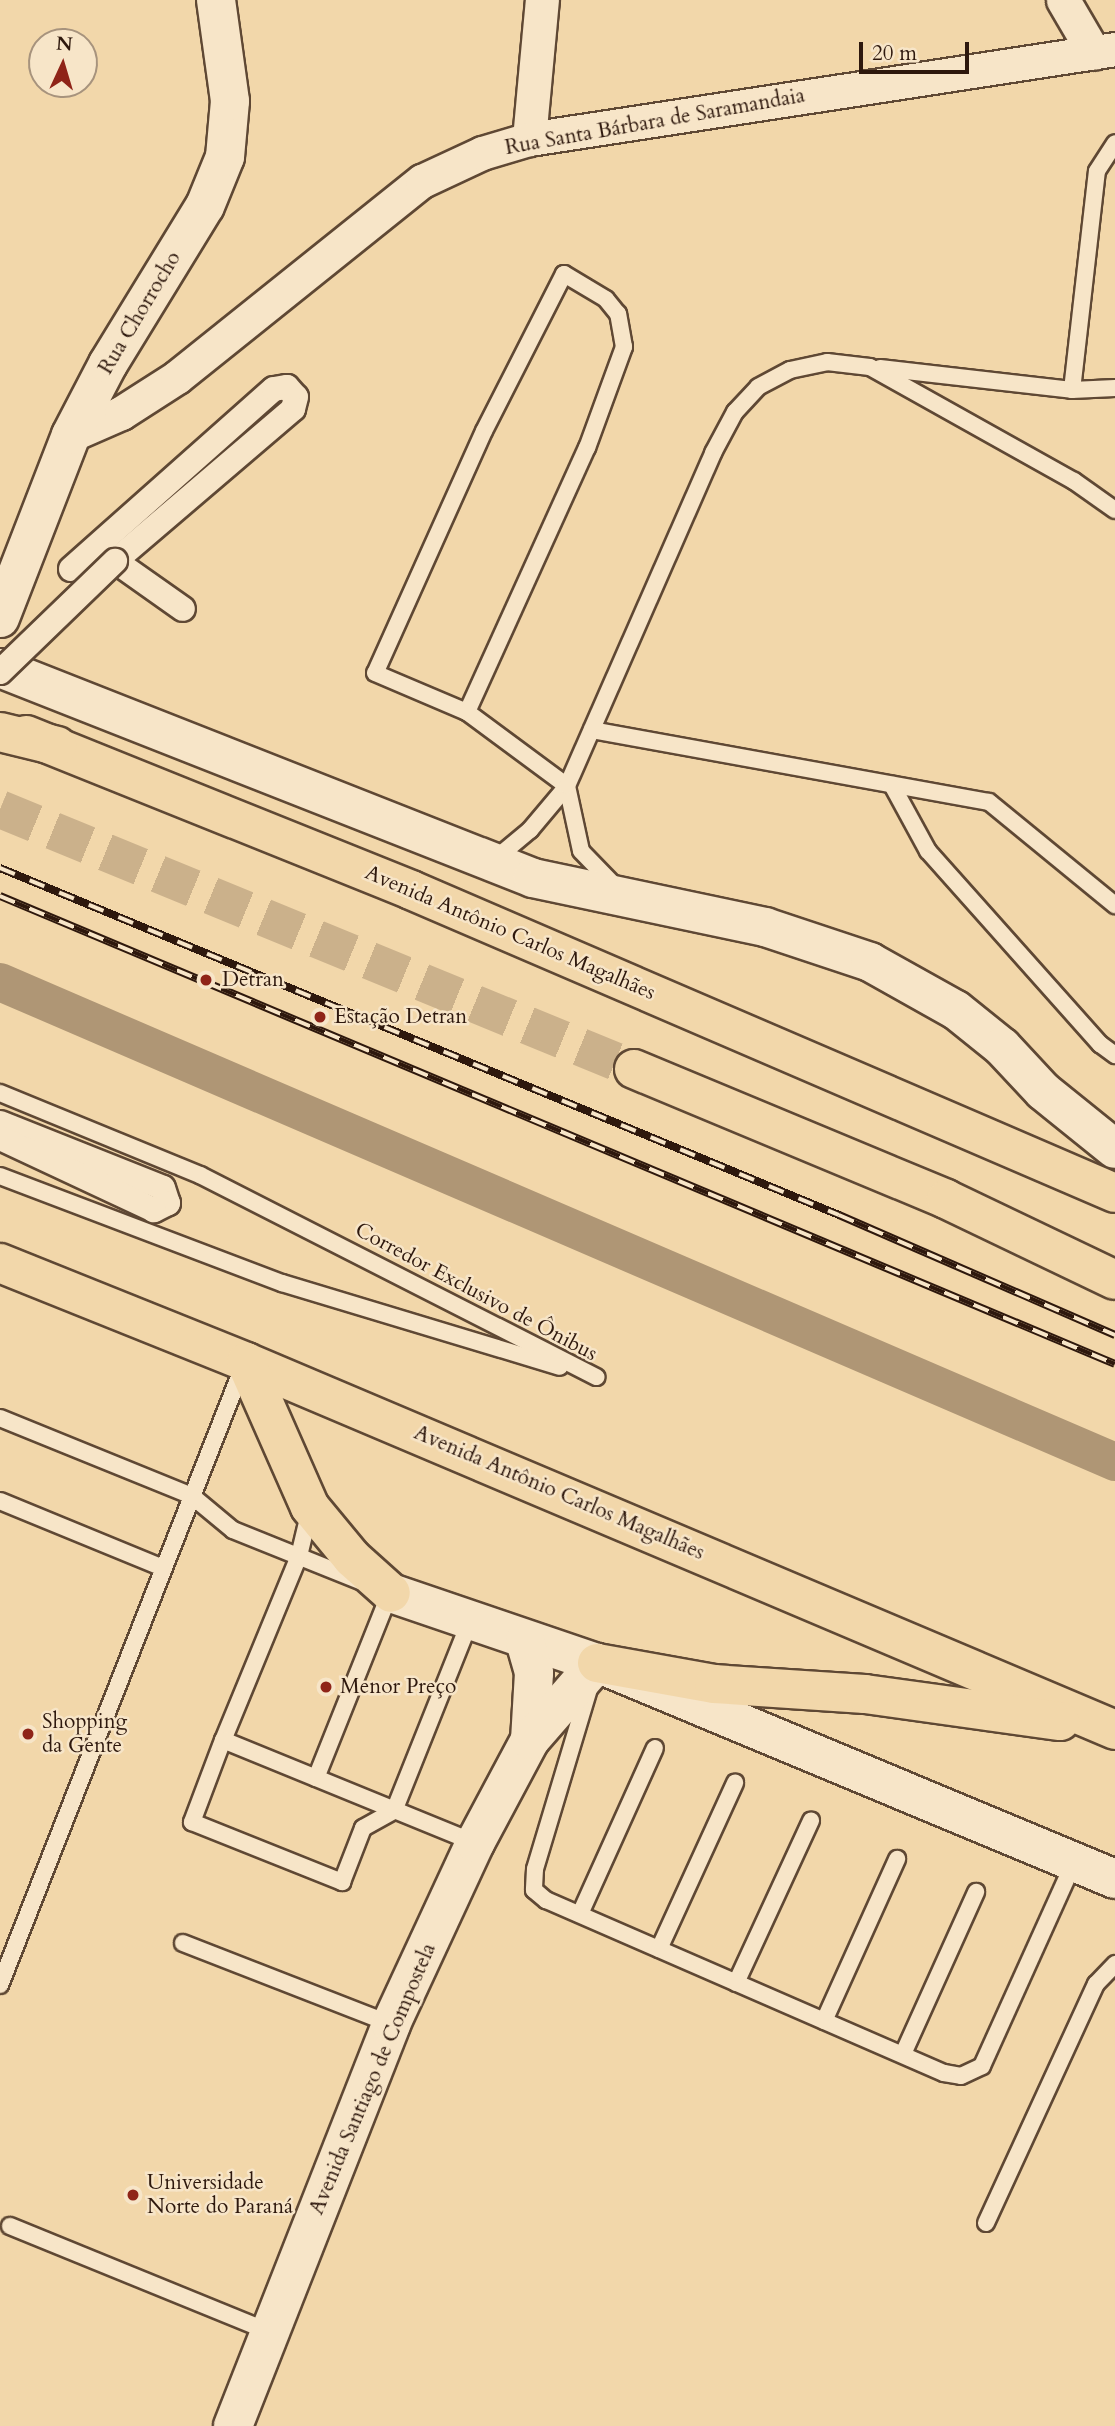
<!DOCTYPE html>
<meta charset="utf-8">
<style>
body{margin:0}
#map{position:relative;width:1115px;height:2426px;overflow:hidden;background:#f2d7aa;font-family:Cardo,serif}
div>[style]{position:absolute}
.canal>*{height:38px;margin:-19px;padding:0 19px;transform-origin:19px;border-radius:19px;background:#af9675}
.trunk-tunnel>*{height:38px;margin-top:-19px;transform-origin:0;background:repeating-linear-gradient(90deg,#cbb18b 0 38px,transparent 0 57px)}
.roads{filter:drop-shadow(2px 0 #5f4834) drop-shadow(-2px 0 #5f4834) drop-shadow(0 2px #5f4834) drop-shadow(0 -2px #5f4834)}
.service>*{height:16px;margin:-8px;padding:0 8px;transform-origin:8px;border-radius:8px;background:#f7e5c8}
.pedestrian>*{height:24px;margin:-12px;padding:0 12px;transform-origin:12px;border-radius:12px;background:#f7e5c8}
.minor>*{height:33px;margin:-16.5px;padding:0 16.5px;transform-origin:16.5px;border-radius:16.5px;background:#f7e5c8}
.tertiary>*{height:38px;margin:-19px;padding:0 19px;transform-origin:19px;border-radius:19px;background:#f7e5c8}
.secondary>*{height:38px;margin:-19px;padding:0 19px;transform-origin:19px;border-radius:19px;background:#f7e5c8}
.primary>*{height:38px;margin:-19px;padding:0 19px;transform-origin:19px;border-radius:19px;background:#f2d7aa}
.trunk>*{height:38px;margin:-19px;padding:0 19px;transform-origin:19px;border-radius:19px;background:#f2d7aa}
.rail>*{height:8px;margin-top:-4px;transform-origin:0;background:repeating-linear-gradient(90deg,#f7e5c8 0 16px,#2e180d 0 32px);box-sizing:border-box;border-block:2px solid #2e180d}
.bridges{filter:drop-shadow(2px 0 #5f4834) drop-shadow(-2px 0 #5f4834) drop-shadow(0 2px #5f4834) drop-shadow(0 -2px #5f4834)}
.pedestrian-bridge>*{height:24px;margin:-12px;padding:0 12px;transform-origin:12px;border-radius:12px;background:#f7e5c8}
.dots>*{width:19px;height:19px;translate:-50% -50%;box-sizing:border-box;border:4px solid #f7e5c8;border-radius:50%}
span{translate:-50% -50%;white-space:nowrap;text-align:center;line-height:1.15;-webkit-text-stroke:5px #f7e5c8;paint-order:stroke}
.street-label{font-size:21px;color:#2e180d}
.poi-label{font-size:21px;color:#2e180d}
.left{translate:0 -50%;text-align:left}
.north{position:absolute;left:28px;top:28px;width:70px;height:70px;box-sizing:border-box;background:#f7e5c8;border:2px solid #a7937d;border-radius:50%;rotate:4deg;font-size:19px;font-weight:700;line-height:28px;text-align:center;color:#2e180d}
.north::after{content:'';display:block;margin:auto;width:24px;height:32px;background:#8f2418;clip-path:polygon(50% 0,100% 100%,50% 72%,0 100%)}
.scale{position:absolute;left:859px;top:42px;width:110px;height:32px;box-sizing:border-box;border:4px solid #2e180d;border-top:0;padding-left:9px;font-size:21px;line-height:24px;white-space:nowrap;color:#2e180d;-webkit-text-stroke:5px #f7e5c8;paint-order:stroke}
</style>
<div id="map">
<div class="canal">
<i style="left:0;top:982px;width:1214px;rotate:23.29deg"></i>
</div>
<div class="trunk-tunnel">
<i style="left:0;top:809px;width:685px;rotate:22.3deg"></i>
</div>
<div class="roads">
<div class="service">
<i style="left:880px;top:368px;width:193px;rotate:6.5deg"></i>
<i style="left:1072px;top:390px;width:43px;rotate:-2.7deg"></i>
<i style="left:1072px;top:390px;width:220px;rotate:-83.5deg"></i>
<i style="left:1097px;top:171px;width:33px;rotate:-57deg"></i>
<i style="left:467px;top:712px;width:290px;rotate:-65.6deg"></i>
<i style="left:587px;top:448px;width:108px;rotate:-69.9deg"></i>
<i style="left:624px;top:347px;width:34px;rotate:-100deg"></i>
<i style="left:618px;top:314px;width:19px;rotate:-129deg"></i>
<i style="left:606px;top:299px;width:49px;rotate:-149.2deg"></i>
<i style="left:564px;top:274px;width:176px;rotate:117deg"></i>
<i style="left:484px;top:431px;width:265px;rotate:114.2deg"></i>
<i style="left:375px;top:673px;width:100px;rotate:23deg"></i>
<i style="left:467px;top:712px;width:124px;rotate:36.5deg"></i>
<i style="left:567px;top:786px;width:66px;rotate:77.8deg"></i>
<i style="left:581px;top:851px;width:46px;rotate:45.9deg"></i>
<i style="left:592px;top:730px;width:403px;rotate:10.3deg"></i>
<i style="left:989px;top:802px;width:163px;rotate:39.3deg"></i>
<i style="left:892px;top:785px;width:75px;rotate:61.4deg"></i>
<i style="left:928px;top:851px;width:259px;rotate:48.3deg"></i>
<i style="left:1100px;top:1044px;width:19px;rotate:36deg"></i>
<i style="left:494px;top:860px;width:47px;rotate:-39.8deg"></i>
<i style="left:530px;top:830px;width:57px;rotate:-49.9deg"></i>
<i style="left:567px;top:786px;width:364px;rotate:-66.3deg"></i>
<i style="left:713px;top:453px;width:47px;rotate:-61.8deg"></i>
<i style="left:735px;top:412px;width:34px;rotate:-47deg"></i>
<i style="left:758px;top:387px;width:36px;rotate:-28deg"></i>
<i style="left:790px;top:370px;width:38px;rotate:-12deg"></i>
<i style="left:827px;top:362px;width:43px;rotate:6.6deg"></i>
<i style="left:870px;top:367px;width:234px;rotate:29.2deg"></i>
<i style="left:1074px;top:481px;width:50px;rotate:35.3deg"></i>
<i style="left:0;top:1093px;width:216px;rotate:22.3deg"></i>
<i style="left:200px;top:1175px;width:445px;rotate:27deg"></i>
<i style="left:0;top:1176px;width:302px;rotate:20.8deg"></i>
<i style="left:282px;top:1283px;width:290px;rotate:16.8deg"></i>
<i style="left:0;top:1418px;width:207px;rotate:22.1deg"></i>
<i style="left:192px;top:1496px;width:53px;rotate:39.7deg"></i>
<i style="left:233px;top:1530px;width:137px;rotate:21.9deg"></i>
<i style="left:0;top:1501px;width:176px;rotate:22.3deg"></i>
<i style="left:310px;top:1510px;width:47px;rotate:103.4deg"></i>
<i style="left:299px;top:1556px;width:199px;rotate:112.4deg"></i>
<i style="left:223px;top:1740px;width:272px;rotate:22.2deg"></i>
<i style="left:589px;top:1689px;width:188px;rotate:106.7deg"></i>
<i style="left:535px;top:1869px;width:21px;rotate:93deg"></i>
<i style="left:534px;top:1890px;width:16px;rotate:40deg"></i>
<i style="left:546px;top:1900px;width:434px;rotate:23.5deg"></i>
<i style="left:944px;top:2073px;width:17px;rotate:10deg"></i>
<i style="left:961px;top:2076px;width:23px;rotate:-25deg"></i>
<i style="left:982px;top:2066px;width:226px;rotate:-65.7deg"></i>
<i style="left:223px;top:1740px;width:88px;rotate:110.7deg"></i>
<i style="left:192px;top:1822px;width:162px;rotate:21.8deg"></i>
<i style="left:342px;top:1882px;width:58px;rotate:-68.7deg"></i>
<i style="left:363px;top:1828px;width:35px;rotate:-29deg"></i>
<i style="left:394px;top:1811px;width:205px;rotate:-68.2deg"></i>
<i style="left:316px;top:1778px;width:199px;rotate:-68.2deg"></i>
<i style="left:580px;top:1914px;width:182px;rotate:-65.7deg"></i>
<i style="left:183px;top:1943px;width:223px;rotate:21.3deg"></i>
<i style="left:659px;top:1949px;width:183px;rotate:-65.4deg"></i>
<i style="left:736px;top:1983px;width:179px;rotate:-65.2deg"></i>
<i style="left:0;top:1985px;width:664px;rotate:-68.54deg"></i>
<i style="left:824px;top:2021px;width:178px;rotate:-65.7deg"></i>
<i style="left:903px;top:2054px;width:178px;rotate:-65.7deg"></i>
<i style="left:986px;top:2223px;width:263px;rotate:-65.3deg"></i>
<i style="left:1096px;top:1984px;width:28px;rotate:-46deg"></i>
<i style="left:10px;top:2226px;width:281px;rotate:22.2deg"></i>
</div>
<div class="pedestrian">
<i style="left:71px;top:569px;width:271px;rotate:-41.6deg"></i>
<i style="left:274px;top:389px;width:13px;rotate:-9deg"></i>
<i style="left:287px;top:387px;width:13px;rotate:48deg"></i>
<i style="left:296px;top:397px;width:12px;rotate:104deg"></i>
<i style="left:293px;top:409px;width:234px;rotate:139.5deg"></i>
<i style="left:115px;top:561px;width:83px;rotate:35.2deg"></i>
<i style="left:0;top:1123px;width:175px;rotate:21.7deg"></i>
<i style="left:163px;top:1188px;width:16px;rotate:72deg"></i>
<i style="left:168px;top:1203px;width:16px;rotate:153deg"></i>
<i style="left:154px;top:1210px;width:170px;rotate:-154.9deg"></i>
</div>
<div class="minor">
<i style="left:1063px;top:0;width:61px;rotate:59.7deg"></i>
<i style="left:529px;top:139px;width:140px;rotate:-84.7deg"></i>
<i style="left:71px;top:435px;width:55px;rotate:-23.7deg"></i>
<i style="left:121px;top:413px;width:67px;rotate:-32.7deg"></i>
<i style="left:177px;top:377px;width:314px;rotate:-38.7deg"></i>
<i style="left:422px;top:181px;width:66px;rotate:-25deg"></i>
<i style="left:482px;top:153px;width:49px;rotate:-16.6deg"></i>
<i style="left:529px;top:139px;width:593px;rotate:-8.73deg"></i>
</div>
<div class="tertiary">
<i style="left:0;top:618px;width:196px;rotate:-68.8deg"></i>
<i style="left:71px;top:435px;width:80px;rotate:-62.5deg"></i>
<i style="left:108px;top:364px;width:185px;rotate:-58.5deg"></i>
<i style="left:205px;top:206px;width:53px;rotate:-67.8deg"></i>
<i style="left:225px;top:157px;width:56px;rotate:-84.9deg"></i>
<i style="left:230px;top:101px;width:102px;rotate:-97.9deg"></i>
<i style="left:0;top:668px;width:573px;rotate:21.5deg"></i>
<i style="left:533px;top:878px;width:237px;rotate:11.9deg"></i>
<i style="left:765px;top:927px;width:111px;rotate:18.4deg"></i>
<i style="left:870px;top:962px;width:98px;rotate:29.2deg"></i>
<i style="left:956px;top:1010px;width:59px;rotate:38.8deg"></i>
<i style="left:1002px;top:1047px;width:60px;rotate:47deg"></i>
<i style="left:1043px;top:1091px;width:92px;rotate:38.9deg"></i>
</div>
<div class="secondary">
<i style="left:391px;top:1593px;width:218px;rotate:18.8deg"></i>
<i style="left:597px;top:1663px;width:561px;rotate:22.64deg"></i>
<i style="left:525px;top:1641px;width:33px;rotate:74deg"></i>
<i style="left:534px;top:1673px;width:67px;rotate:93.4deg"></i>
<i style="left:233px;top:2426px;width:432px;rotate:-68.5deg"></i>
<i style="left:391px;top:2024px;width:200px;rotate:-65.1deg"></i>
<i style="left:475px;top:1843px;width:117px;rotate:-61.9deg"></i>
<i style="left:530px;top:1740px;width:102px;rotate:-49deg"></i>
</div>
<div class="primary">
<i style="left:26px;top:735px;width:415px;rotate:21.9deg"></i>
<i style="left:411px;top:890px;width:766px;rotate:23.29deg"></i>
</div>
<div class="trunk">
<i style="left:0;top:732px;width:59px;rotate:13.8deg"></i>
<i style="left:634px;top:1069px;width:338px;rotate:22.6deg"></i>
<i style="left:946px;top:1199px;width:187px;rotate:25.6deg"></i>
<i style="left:0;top:1263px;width:265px;rotate:21.9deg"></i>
<i style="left:246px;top:1362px;width:944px;rotate:22.95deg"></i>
<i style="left:246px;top:1362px;width:158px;rotate:66.2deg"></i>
<i style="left:310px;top:1507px;width:66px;rotate:50.5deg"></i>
<i style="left:352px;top:1558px;width:52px;rotate:41.9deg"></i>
<i style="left:597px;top:1663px;width:119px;rotate:10.2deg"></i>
<i style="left:714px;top:1684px;width:151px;rotate:3.8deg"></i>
<i style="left:865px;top:1694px;width:197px;rotate:7.9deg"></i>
</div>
</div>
<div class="rail">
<i style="left:0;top:868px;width:908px;rotate:22.47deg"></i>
<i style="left:839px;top:1215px;width:301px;rotate:23.5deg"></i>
<i style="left:0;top:896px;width:1209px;rotate:22.77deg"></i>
</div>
<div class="bridges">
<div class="pedestrian-bridge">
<i style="left:0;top:672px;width:160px;rotate:-44deg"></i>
</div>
</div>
<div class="dots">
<i style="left:206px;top:980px;background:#8f2418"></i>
<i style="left:320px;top:1017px;background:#8f2418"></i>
<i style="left:326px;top:1687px;background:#8f2418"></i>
<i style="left:28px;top:1734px;background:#8f2418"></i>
<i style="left:133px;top:2195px;background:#8f2418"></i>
</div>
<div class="street-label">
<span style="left:655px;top:122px;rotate:-10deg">Rua Santa Bárbara de Saramandaia</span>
<span style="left:140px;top:313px;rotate:-59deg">Rua Chorrocho</span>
<span style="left:510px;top:933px;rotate:23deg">Avenida Antônio Carlos Magalhães</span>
<span style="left:476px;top:1292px;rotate:28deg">Corredor Exclusivo de Ônibus</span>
<span style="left:559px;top:1493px;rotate:23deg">Avenida Antônio Carlos Magalhães</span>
<span style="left:373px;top:2079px;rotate:-67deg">Avenida Santiago de Compostela</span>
</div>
<div class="poi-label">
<span class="left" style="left:222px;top:980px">Detran</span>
<span class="left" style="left:334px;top:1017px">Estação Detran</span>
<span class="left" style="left:340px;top:1687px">Menor Preço</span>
<span class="left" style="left:42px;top:1734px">Shopping<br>da Gente</span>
<span class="left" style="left:147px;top:2195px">Universidade<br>Norte do Paraná</span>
</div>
<div class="north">N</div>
<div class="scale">20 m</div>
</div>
